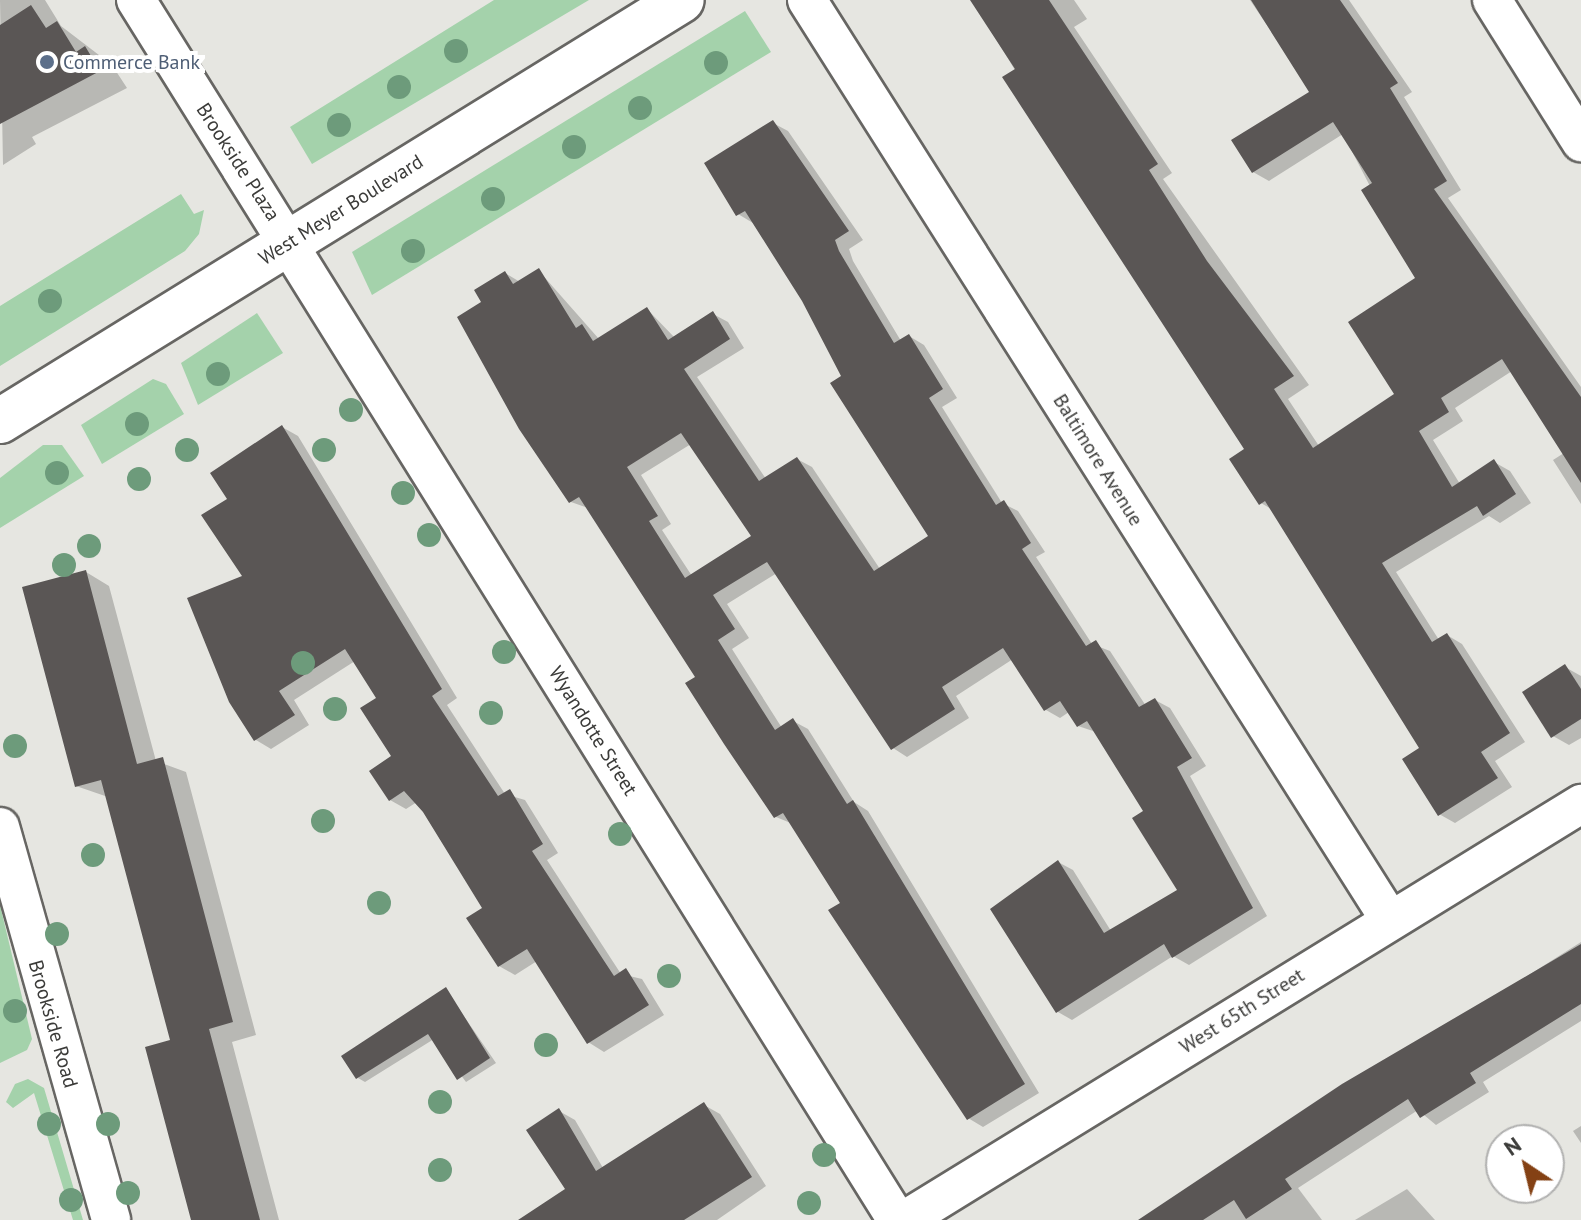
<!DOCTYPE html>
<style>
body{margin:0}
#map{position:relative;width:1581px;height:1220px;overflow:hidden;background:#e6e6e1;font-family:"PT Sans",sans-serif}
div>[style]{position:absolute}
.green>*{inset:0;background:#a4d2ab}
.shadow>*{inset:0;background:#0003}
.building>*{inset:0;background:#5a5655}
.roads{filter:drop-shadow(2px 0 #676663) drop-shadow(-2px 0 #676663) drop-shadow(0 2px #676663) drop-shadow(0 -2px #676663)}
.minor>*{height:38px;margin:-19px;padding:0 19px;transform-origin:19px;border-radius:19px;background:#fff}
.secondary>*{height:44px;margin:-22px;padding:0 22px;transform-origin:22px;border-radius:22px;background:#fff}
.trees>*{width:24px;height:24px;margin:-12px;border-radius:50%;background:#6d9b7b}
.dots>*{width:22px;height:22px;translate:-50% -50%;box-sizing:border-box;border:4px solid #fff;border-radius:50%}
span{translate:-50% -50%;white-space:nowrap;text-align:center;line-height:1.15;-webkit-text-stroke:8px #fff;paint-order:stroke}
.service-label{font-size:20px;color:#4e5e75}
.left{translate:0 -50%;text-align:left}
.street-label{font-size:20px;color:#3b3b39}
.north{position:absolute;left:1485px;top:1124px;width:80px;height:80px;box-sizing:border-box;background:#fff;border:2px solid #b1b1b0;border-radius:50%;rotate:325deg;font-size:22px;font-weight:700;line-height:32px;text-align:center;color:#3b3b39}
.north::after{content:'';display:block;margin:auto;width:28px;height:36px;background:#844114;clip-path:polygon(50% 0,100% 100%,50% 72%,0 100%)}
</style>
<div id="map">
<div class="green">
<i style="clip-path:polygon(494px 0,589px 0,312px 164px,290px 127px)"></i>
<i style="clip-path:polygon(745px 11px,771px 52px,372px 295px,352px 252px)"></i>
<i style="clip-path:polygon(181px 194px,194px 214px,204px 210px,199px 234px,185px 251px,0 366px,0 306px)"></i>
<i style="clip-path:polygon(257px 313px,283px 353px,198px 405px,181px 363px)"></i>
<i style="clip-path:polygon(153px 379px,166px 384px,184px 414px,102px 464px,81px 425px)"></i>
<i style="clip-path:polygon(43px 445px,62px 445px,84px 476px,0 528px,0 478px)"></i>
<i style="clip-path:polygon(0 905px,32px 1039px,27px 1050px,0 1063px)"></i>
<i style="clip-path:polygon(28px 1079px,44px 1088px,83px 1220px,73px 1220px,34px 1093px,13px 1108px,6px 1102px,15px 1084px)"></i>
</div>
<div class="shadow">
<i style="clip-path:polygon(0 0,45px 0,61px 26px,112px 65px,127px 88px,32px 137px,36px 144px,3px 165px)"></i>
<i style="clip-path:polygon(972px 0,1074px 0,1087px 19px,1074px 27px,1172px 173px,1163px 179px,1309px 385px,1288px 399px,1319px 446px,1397px 394px,1418px 279px,1343px 134px,1269px 181px,1253px 172px,1312px 92px,1250px 0,1349px 0,1412px 92px,1404px 97px,1461px 190px,1448px 198px,1581px 387px,1581px 504px,1553px 460px,1564px 453px,1512px 371px,1455px 408px,1463px 421px,1433px 440px,1460px 484px,1494px 462px,1510px 471px,1531px 503px,1500px 523px,1489px 516px,1396px 572px,1439px 640px,1447px 635px,1462px 644px,1525px 742px,1495px 761px,1512px 787px,1455px 823px,1439px 814px,1422px 749px,1273px 510px,1261px 503px,1247px 449px)"></i>
<i style="clip-path:polygon(evenodd,773px 123px,788px 131px,863px 240px,849px 249px,853px 261px,901px 341px,909px 336px,924px 345px,957px 398px,942px 407px,1002px 503px,1018px 511px,1045px 552px,1036px 557px,1092px 644px,1110px 651px,1146px 706px,1155px 700px,1170px 708px,1206px 766px,1190px 776px,1267px 916px,1189px 965px,1173px 956px,1072px 1020px,1058px 1012px,1058px 862px,1073px 870px,1111px 931px,1180px 891px,1146px 811px,1096px 732px,1078px 726px,1069px 712px,1060px 718px,1046px 710px,1013px 659px,956px 696px,969px 718px,907px 757px,893px 748px,777px 573px,727px 604px,749px 638px,732px 649px,782px 728px,793px 721px,808px 729px,854px 802px,868px 811px,1039px 1093px,983px 1127px,968px 1118px,793px 824px,776px 817px,698px 677px,588px 508px,571px 502px,484px 303px,505px 273px,520px 282px,539px 271px,599px 339px,647px 309px,675px 338px,713px 314px,728px 322px,744px 348px,697px 377px,766px 479px,797px 459px,812px 467px,880px 569px,931px 536px,803px 300px,753px 223px,738px 214px,773px 123px,691px 444px,754px 536px,692px 576px,662px 530px,671px 524px,641px 475px,691px 444px)"></i>
<i style="clip-path:polygon(282px 427px,298px 436px,457px 698px,447px 705px,505px 794px,525px 800px,558px 853px,547px 860px,621px 974px,642px 979px,664px 1015px,604px 1052px,588px 1042px,537px 961px,515px 975px,499px 966px,484px 909px,417px 802px,406px 809px,390px 800px,394px 757px,379px 699px,355px 661px,294px 700px,309px 725px,271px 749px,256px 740px,245px 577px,230px 499px)"></i>
<i style="clip-path:polygon(86px 572px,109px 586px,156px 761px,186px 772px,256px 1035px,232px 1042px,279px 1220px,193px 1220px,172px 1041px,108px 797px,76px 786px)"></i>
<i style="clip-path:polygon(1565px 667px,1581px 676px,1581px 738px,1569px 745px,1553px 736px)"></i>
<i style="clip-path:polygon(1581px 942px,1581px 1021px,1483px 1082px,1489px 1092px,1436px 1125px,1418px 1110px,1298px 1188px,1322px 1220px,1141px 1220px)"></i>
<i style="clip-path:polygon(446px 990px,496px 1063px,466px 1082px,434px 1039px,365px 1082px,358px 1078px)"></i>
<i style="clip-path:polygon(704px 1105px,720px 1114px,766px 1186px,717px 1220px,520px 1220px,568px 1190px,559px 1111px,575px 1120px,603px 1168px)"></i>
<i style="clip-path:polygon(1581px 1126px,1581px 1143px,1573px 1131px)"></i>
<i style="clip-path:polygon(1407px 1189px,1435px 1220px,1355px 1220px)"></i>
</div>
<div class="building">
<i style="clip-path:polygon(970px 0,1049px 0,1158px 164px,1149px 170px,1207px 261px,1294px 376px,1274px 389px,1313px 448px,1394px 394px,1348px 322px,1415px 278px,1361px 190px,1372px 183px,1333px 122px,1252px 173px,1231px 140px,1309px 92px,1251px 0,1340px 0,1398px 83px,1390px 88px,1447px 181px,1434px 189px,1581px 397px,1581px 483px,1502px 359px,1441px 398px,1449px 412px,1419px 431px,1452px 487px,1494px 459px,1516px 494px,1483px 516px,1477px 506px,1382px 563px,1432px 642px,1447px 633px,1510px 733px,1481px 752px,1498px 778px,1438px 816px,1402px 759px,1419px 748px,1265px 501px,1259px 505px,1229px 459px,1244px 449px,1002px 77px,1015px 69px)"></i>
<i style="clip-path:polygon(31px 5px,46px 28px,57px 21px,76px 52px,85px 46px,100px 71px,0 124px,0 25px)"></i>
<i style="clip-path:polygon(evenodd,773px 120px,849px 231px,835px 240px,839px 251px,894px 343px,909px 334px,943px 389px,929px 398px,996px 505px,1004px 500px,1031px 543px,1022px 549px,1086px 646px,1096px 640px,1139px 707px,1155px 698px,1192px 758px,1177px 767px,1253px 908px,1172px 958px,1164px 944px,1056px 1013px,990px 909px,1058px 860px,1104px 933px,1177px 890px,1132px 818px,1143px 811px,1087px 721px,1077px 727px,1060px 701px,1044px 711px,1003px 648px,942px 687px,955px 709px,891px 750px,767px 562px,713px 595px,735px 629px,718px 640px,775px 730px,793px 718px,847px 804px,853px 800px,1025px 1084px,967px 1120px,828px 910px,840px 903px,783px 813px,774px 818px,724px 744px,685px 683px,695px 677px,579px 497px,569px 503px,519px 429px,457px 317px,481px 302px,474px 290px,505px 271px,513px 284px,539px 268px,576px 328px,582px 324px,593px 341px,647px 307px,668px 340px,713px 311px,730px 339px,684px 369px,759px 481px,797px 457px,874px 571px,928px 536px,830px 383px,841px 376px,802px 301px,745px 211px,736px 216px,704px 163px,773px 120px,681px 433px,751px 536px,685px 578px,649px 521px,658px 516px,627px 467px,681px 433px)"></i>
<i style="clip-path:polygon(282px 425px,442px 689px,432px 696px,498px 796px,510px 789px,543px 844px,532px 851px,614px 976px,626px 968px,649px 1005px,587px 1044px,527px 949px,498px 967px,466px 918px,482px 908px,423px 812px,404px 791px,389px 801px,369px 771px,391px 756px,360px 708px,376px 698px,345px 649px,279px 691px,295px 715px,254px 741px,229px 702px,187px 598px,242px 576px,201px 515px,227px 499px,210px 473px)"></i>
<i style="clip-path:polygon(86px 570px,137px 764px,163px 757px,233px 1022px,209px 1029px,260px 1220px,191px 1220px,145px 1047px,170px 1040px,101px 780px,75px 787px,22px 587px)"></i>
<i style="clip-path:polygon(1565px 664px,1581px 689px,1581px 719px,1551px 738px,1522px 692px)"></i>
<i style="clip-path:polygon(1581px 944px,1581px 1004px,1470px 1073px,1476px 1083px,1420px 1118px,1408px 1099px,1285px 1179px,1292px 1189px,1246px 1219px,1234px 1200px,1203px 1220px,1138px 1220px,1342px 1084px)"></i>
<i style="clip-path:polygon(446px 987px,490px 1058px,457px 1080px,428px 1034px,356px 1079px,341px 1056px)"></i>
<i style="clip-path:polygon(704px 1102px,752px 1177px,684px 1220px,518px 1220px,565px 1189px,526px 1130px,559px 1108px,596px 1171px)"></i>
</div>
<div class="roads">
<div class="minor">
<i style="left:136px;top:0;width:1438px;rotate:58.05deg"></i>
<i style="left:807px;top:0;width:1089px;rotate:57.64deg"></i>
<i style="left:1492px;top:0;width:168px;rotate:57.9deg"></i>
<i style="left:0;top:827px;width:408px;rotate:74.2deg"></i>
<i style="left:905px;top:1220px;width:794px;rotate:-31.61deg"></i>
</div>
<div class="secondary">
<i style="left:0;top:421px;width:801px;rotate:-31.69deg"></i>
</div>
</div>
<div class="trees">
<i style="left:456px;top:51px"></i>
<i style="left:716px;top:63px"></i>
<i style="left:399px;top:87px"></i>
<i style="left:640px;top:108px"></i>
<i style="left:339px;top:125px"></i>
<i style="left:574px;top:147px"></i>
<i style="left:493px;top:199px"></i>
<i style="left:413px;top:251px"></i>
<i style="left:50px;top:301px"></i>
<i style="left:218px;top:374px"></i>
<i style="left:351px;top:410px"></i>
<i style="left:137px;top:424px"></i>
<i style="left:187px;top:450px"></i>
<i style="left:324px;top:450px"></i>
<i style="left:57px;top:473px"></i>
<i style="left:139px;top:479px"></i>
<i style="left:403px;top:493px"></i>
<i style="left:429px;top:535px"></i>
<i style="left:89px;top:546px"></i>
<i style="left:64px;top:565px"></i>
<i style="left:504px;top:652px"></i>
<i style="left:303px;top:663px"></i>
<i style="left:335px;top:709px"></i>
<i style="left:491px;top:713px"></i>
<i style="left:15px;top:746px"></i>
<i style="left:323px;top:821px"></i>
<i style="left:620px;top:834px"></i>
<i style="left:93px;top:855px"></i>
<i style="left:379px;top:903px"></i>
<i style="left:57px;top:934px"></i>
<i style="left:669px;top:976px"></i>
<i style="left:15px;top:1011px"></i>
<i style="left:546px;top:1045px"></i>
<i style="left:440px;top:1102px"></i>
<i style="left:49px;top:1124px"></i>
<i style="left:108px;top:1124px"></i>
<i style="left:824px;top:1155px"></i>
<i style="left:440px;top:1170px"></i>
<i style="left:128px;top:1193px"></i>
<i style="left:71px;top:1200px"></i>
<i style="left:809px;top:1203px"></i>
</div>
<div class="dots">
<i style="left:47px;top:62px;background:#5c6f8a"></i>
</div>
<div class="service-label">
<span class="left" style="left:63px;top:62px">Commerce Bank</span>
</div>
<div class="street-label">
<span style="left:238px;top:162px;rotate:57deg">Brookside Plaza</span>
<span style="left:341px;top:210px;rotate:-32deg">West Meyer Boulevard</span>
<span style="left:1098px;top:460px;rotate:58deg">Baltimore Avenue</span>
<span style="left:593px;top:731px;rotate:58deg">Wyandotte Street</span>
<span style="left:1242px;top:1011px;rotate:-32deg">West 65th Street</span>
<span style="left:53px;top:1024px;rotate:74deg">Brookside Road</span>
</div>
<div class="north">N</div>
</div>
